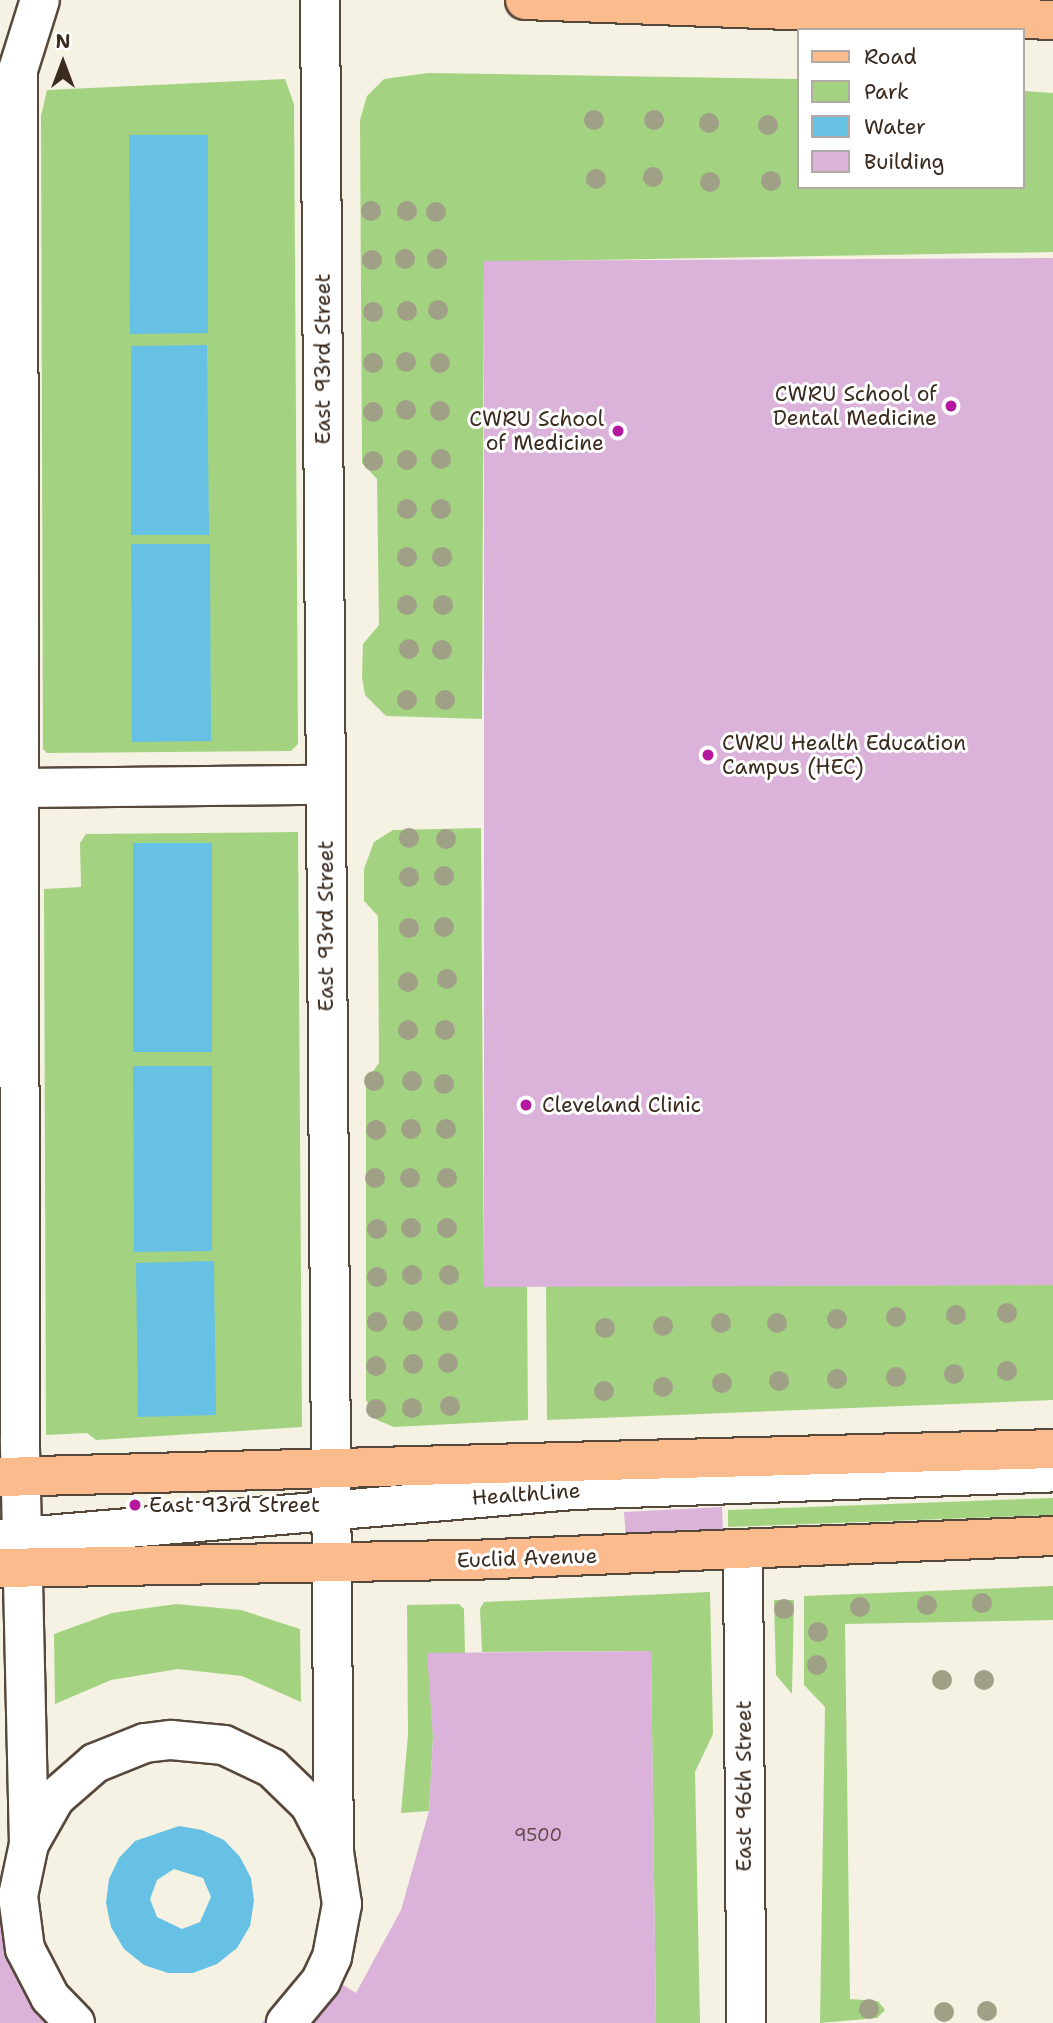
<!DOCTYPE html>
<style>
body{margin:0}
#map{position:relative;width:1053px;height:2023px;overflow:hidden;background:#f5f2e3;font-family:"Shantell Sans",sans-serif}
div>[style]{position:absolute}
.green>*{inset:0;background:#a3d381}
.water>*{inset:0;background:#66c1e4}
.building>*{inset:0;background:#dab2da}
.roads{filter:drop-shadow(2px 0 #57483c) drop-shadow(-2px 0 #57483c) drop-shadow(0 2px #57483c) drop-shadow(0 -2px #57483c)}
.minor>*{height:38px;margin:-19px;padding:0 19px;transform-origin:19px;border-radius:19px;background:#fff}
.major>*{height:38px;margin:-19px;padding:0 19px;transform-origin:19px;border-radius:19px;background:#fbbb8c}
.trees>*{width:20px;height:20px;margin:-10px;border-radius:50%;background:#a0a087}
.dots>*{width:19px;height:19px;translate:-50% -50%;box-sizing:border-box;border:4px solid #fff;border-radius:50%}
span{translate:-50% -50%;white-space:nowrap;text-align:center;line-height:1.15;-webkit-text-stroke:6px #fff;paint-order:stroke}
.number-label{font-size:18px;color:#634c4d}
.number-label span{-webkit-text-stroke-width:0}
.street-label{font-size:21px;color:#3b2a1e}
.poi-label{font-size:21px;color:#3b2a1e}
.right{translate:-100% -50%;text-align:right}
.left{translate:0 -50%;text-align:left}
.legend{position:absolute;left:797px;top:28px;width:228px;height:161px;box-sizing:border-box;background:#fff;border:2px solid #b1aaa5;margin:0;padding:9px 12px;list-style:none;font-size:21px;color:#3b2a1e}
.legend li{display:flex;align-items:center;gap:14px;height:35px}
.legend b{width:35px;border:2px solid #b1aaa5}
.north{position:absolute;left:28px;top:28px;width:70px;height:70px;-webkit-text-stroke:5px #fff;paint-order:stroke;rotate:0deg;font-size:19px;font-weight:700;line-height:28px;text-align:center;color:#3b2a1e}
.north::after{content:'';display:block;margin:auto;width:24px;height:32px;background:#3b2a1e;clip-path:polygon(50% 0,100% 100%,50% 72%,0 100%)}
</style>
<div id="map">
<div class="green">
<i style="clip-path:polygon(428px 73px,799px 79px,799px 187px,1023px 187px,1023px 91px,1053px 93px,1053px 252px,484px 262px,482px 719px,386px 716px,365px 695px,362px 677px,363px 644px,379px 625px,377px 479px,362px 463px,360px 120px,367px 96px,384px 79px)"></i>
<i style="clip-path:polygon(285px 79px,294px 104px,298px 744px,291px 751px,47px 753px,43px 749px,41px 116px,47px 90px)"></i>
<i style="clip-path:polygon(481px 828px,484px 1286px,527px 1287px,528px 1420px,394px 1427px,377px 1420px,366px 1400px,366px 1081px,379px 1063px,378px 916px,364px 901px,364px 869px,374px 842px,393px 830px)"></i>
<i style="clip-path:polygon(298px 832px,302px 1427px,96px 1440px,87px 1433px,46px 1435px,44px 889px,81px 887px,80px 843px,86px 834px)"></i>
<i style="clip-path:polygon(1053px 1285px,1053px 1400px,547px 1420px,546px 1286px)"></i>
<i style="clip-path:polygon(1053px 1498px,1053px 1515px,728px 1527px,728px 1510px)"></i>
<i style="clip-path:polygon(1053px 1586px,1053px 1620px,845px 1624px,850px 1999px,878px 2001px,885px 2010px,877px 2018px,820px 2023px,825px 1707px,804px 1685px,804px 1596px)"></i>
<i style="clip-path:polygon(710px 1592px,713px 1734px,695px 1772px,700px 2023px,656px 2023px,651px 1651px,482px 1652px,480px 1609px,484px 1602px)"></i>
<i style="clip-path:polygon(774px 1600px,794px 1600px,792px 1694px,776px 1675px)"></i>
<i style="clip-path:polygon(176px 1604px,241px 1610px,300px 1629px,301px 1702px,242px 1676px,178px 1669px,111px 1680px,55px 1704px,54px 1634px,112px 1613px)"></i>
<i style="clip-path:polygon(459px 1604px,464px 1609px,465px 1653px,428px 1653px,433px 1737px,429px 1811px,401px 1813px,408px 1735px,407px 1605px)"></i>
</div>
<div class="water">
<i style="clip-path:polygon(129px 135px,208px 135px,208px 333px,130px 334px)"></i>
<i style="clip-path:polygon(207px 345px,209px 535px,131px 535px,131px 346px)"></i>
<i style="clip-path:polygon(131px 544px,210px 544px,211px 741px,132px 742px)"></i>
<i style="clip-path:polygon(133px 843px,212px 843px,212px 1052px,133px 1052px)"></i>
<i style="clip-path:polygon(133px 1066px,212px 1066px,212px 1251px,134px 1252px)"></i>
<i style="clip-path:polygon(214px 1261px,216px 1415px,138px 1417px,136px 1263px)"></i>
<i style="clip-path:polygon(evenodd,179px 1826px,202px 1830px,224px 1840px,240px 1857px,251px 1878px,254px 1901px,250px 1926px,237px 1948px,217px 1964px,193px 1973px,168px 1973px,144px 1965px,124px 1949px,111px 1927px,106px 1903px,109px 1879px,119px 1858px,135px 1841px,179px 1826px,174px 1869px,203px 1878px,211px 1897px,200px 1922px,182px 1929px,157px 1917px,150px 1899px,157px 1880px,174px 1869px)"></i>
</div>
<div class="building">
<i style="clip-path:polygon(1053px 258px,1053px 1285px,484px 1287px,484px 261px)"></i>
<i style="clip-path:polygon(722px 1507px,723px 1533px,626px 1539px,624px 1512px)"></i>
<i style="clip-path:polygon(651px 1651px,656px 2023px,262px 2023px,312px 1965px,356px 1993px,401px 1910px,429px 1811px,433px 1737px,427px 1653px)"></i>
<i style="clip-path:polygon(38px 1876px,41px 1985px,48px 2023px,0 2023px,0 1877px)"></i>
</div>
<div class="roads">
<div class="minor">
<i style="left:320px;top:0;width:1852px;rotate:89.57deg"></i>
<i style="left:20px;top:788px;width:306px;rotate:-0.6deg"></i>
<i style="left:0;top:1539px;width:575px;rotate:-4.89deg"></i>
<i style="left:573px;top:1490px;width:480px;rotate:-2.1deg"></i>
<i style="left:743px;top:1550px;width:473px;rotate:89.6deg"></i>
<i style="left:29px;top:1844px;width:402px;rotate:-91.3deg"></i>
<i style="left:20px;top:1442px;width:1372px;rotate:-90.08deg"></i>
<i style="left:18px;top:70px;width:73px;rotate:-72.6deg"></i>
<i style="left:75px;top:2023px;width:36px;rotate:-134deg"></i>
<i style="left:50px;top:1997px;width:54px;rotate:-117.5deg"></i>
<i style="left:25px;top:1949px;width:53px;rotate:-97.5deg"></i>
<i style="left:18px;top:1896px;width:53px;rotate:-78.1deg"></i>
<i style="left:29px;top:1844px;width:53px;rotate:-60.5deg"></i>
<i style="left:55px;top:1798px;width:53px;rotate:-41.2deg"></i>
<i style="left:95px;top:1763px;width:54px;rotate:-21.8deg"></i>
<i style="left:145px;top:1743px;width:26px;rotate:-7deg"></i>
<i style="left:171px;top:1740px;width:53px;rotate:5.4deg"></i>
<i style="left:224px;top:1745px;width:53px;rotate:25.6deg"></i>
<i style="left:272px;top:1768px;width:53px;rotate:44.2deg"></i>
<i style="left:310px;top:1805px;width:53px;rotate:62.9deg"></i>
<i style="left:334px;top:1852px;width:53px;rotate:81.3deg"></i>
<i style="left:342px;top:1904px;width:54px;rotate:100.7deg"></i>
<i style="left:332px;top:1957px;width:26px;rotate:115deg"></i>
<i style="left:321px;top:1981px;width:55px;rotate:129.8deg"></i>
</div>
<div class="major">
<i style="left:525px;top:0;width:528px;rotate:2.17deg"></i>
<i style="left:0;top:1477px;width:1053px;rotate:-1.52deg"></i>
<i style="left:0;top:1568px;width:471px;rotate:-1deg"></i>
<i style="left:471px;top:1560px;width:582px;rotate:-2.36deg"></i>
</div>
</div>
<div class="trees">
<i style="left:594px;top:120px"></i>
<i style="left:654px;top:120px"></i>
<i style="left:709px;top:123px"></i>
<i style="left:768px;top:125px"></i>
<i style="left:653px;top:177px"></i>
<i style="left:596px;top:179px"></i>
<i style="left:771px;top:181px"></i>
<i style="left:710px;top:182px"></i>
<i style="left:371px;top:211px"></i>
<i style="left:407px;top:211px"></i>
<i style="left:436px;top:212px"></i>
<i style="left:405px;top:259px"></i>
<i style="left:437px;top:259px"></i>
<i style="left:372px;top:260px"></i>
<i style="left:438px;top:310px"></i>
<i style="left:407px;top:311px"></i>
<i style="left:373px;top:312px"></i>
<i style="left:406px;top:362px"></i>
<i style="left:373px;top:363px"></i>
<i style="left:440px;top:363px"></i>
<i style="left:406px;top:410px"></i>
<i style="left:440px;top:411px"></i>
<i style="left:373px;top:412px"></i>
<i style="left:441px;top:459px"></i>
<i style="left:407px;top:460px"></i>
<i style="left:373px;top:461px"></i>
<i style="left:407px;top:509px"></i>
<i style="left:441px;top:509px"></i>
<i style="left:407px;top:557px"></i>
<i style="left:442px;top:557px"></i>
<i style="left:407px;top:605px"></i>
<i style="left:443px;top:605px"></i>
<i style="left:409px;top:649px"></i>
<i style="left:442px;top:650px"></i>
<i style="left:407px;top:700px"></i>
<i style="left:445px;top:700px"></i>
<i style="left:409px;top:838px"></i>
<i style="left:446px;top:839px"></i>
<i style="left:444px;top:876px"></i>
<i style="left:409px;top:877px"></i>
<i style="left:444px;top:927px"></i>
<i style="left:409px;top:928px"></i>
<i style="left:447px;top:979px"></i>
<i style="left:408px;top:982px"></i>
<i style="left:408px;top:1030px"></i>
<i style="left:445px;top:1030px"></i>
<i style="left:374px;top:1081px"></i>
<i style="left:412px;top:1081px"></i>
<i style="left:444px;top:1084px"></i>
<i style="left:411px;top:1129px"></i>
<i style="left:446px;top:1129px"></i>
<i style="left:376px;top:1130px"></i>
<i style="left:375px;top:1178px"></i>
<i style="left:410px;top:1178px"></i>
<i style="left:447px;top:1178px"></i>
<i style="left:411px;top:1228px"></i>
<i style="left:447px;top:1228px"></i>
<i style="left:377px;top:1229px"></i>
<i style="left:412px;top:1275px"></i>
<i style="left:449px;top:1275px"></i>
<i style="left:377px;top:1277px"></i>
<i style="left:1007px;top:1313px"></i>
<i style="left:956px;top:1315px"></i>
<i style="left:896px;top:1317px"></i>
<i style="left:837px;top:1319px"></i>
<i style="left:413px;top:1321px"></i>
<i style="left:448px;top:1321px"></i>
<i style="left:377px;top:1322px"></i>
<i style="left:721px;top:1323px"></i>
<i style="left:777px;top:1323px"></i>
<i style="left:663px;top:1326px"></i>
<i style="left:605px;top:1328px"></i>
<i style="left:448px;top:1363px"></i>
<i style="left:413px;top:1364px"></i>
<i style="left:376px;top:1366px"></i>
<i style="left:1007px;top:1371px"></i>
<i style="left:954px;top:1374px"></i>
<i style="left:896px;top:1377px"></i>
<i style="left:837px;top:1379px"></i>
<i style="left:779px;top:1381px"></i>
<i style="left:722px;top:1383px"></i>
<i style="left:663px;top:1387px"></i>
<i style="left:604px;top:1391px"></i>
<i style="left:450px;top:1406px"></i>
<i style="left:412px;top:1408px"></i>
<i style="left:376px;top:1409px"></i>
<i style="left:982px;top:1603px"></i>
<i style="left:927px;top:1605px"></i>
<i style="left:860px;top:1607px"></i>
<i style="left:784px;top:1609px"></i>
<i style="left:818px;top:1632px"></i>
<i style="left:817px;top:1665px"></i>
<i style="left:942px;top:1680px"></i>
<i style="left:984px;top:1680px"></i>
<i style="left:869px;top:2009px"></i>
<i style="left:987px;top:2011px"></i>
<i style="left:944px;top:2012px"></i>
</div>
<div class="dots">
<i style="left:951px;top:406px;background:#b5179e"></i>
<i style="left:618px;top:431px;background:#b5179e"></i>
<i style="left:708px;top:755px;background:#b5179e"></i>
<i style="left:526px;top:1105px;background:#b5179e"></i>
<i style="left:135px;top:1505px;background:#b5179e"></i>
</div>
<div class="number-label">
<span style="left:538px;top:1835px">9500</span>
</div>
<div class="street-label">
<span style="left:323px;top:359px;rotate:-90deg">East 93rd Street</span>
<span style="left:326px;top:926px;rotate:-90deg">East 93rd Street</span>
<span style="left:526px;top:1494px;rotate:-4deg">HealthLine</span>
<span style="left:527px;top:1558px;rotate:-2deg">Euclid Avenue</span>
<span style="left:744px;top:1786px;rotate:-90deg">East 96th Street</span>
</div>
<div class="poi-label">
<span class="right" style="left:937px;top:406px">CWRU School of<br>Dental Medicine</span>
<span class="right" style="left:604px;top:431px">CWRU School<br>of Medicine</span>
<span class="left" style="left:722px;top:755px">CWRU Health Education<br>Campus (HEC)</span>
<span class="left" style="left:542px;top:1105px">Cleveland Clinic</span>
<span class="left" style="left:149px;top:1505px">East 93rd Street</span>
</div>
<ul class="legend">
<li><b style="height:9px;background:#fbbb8c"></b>Road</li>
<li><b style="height:19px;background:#a3d381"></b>Park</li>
<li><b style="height:19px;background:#66c1e4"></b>Water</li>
<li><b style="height:19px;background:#dab2da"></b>Building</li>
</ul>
<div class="north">N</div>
</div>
